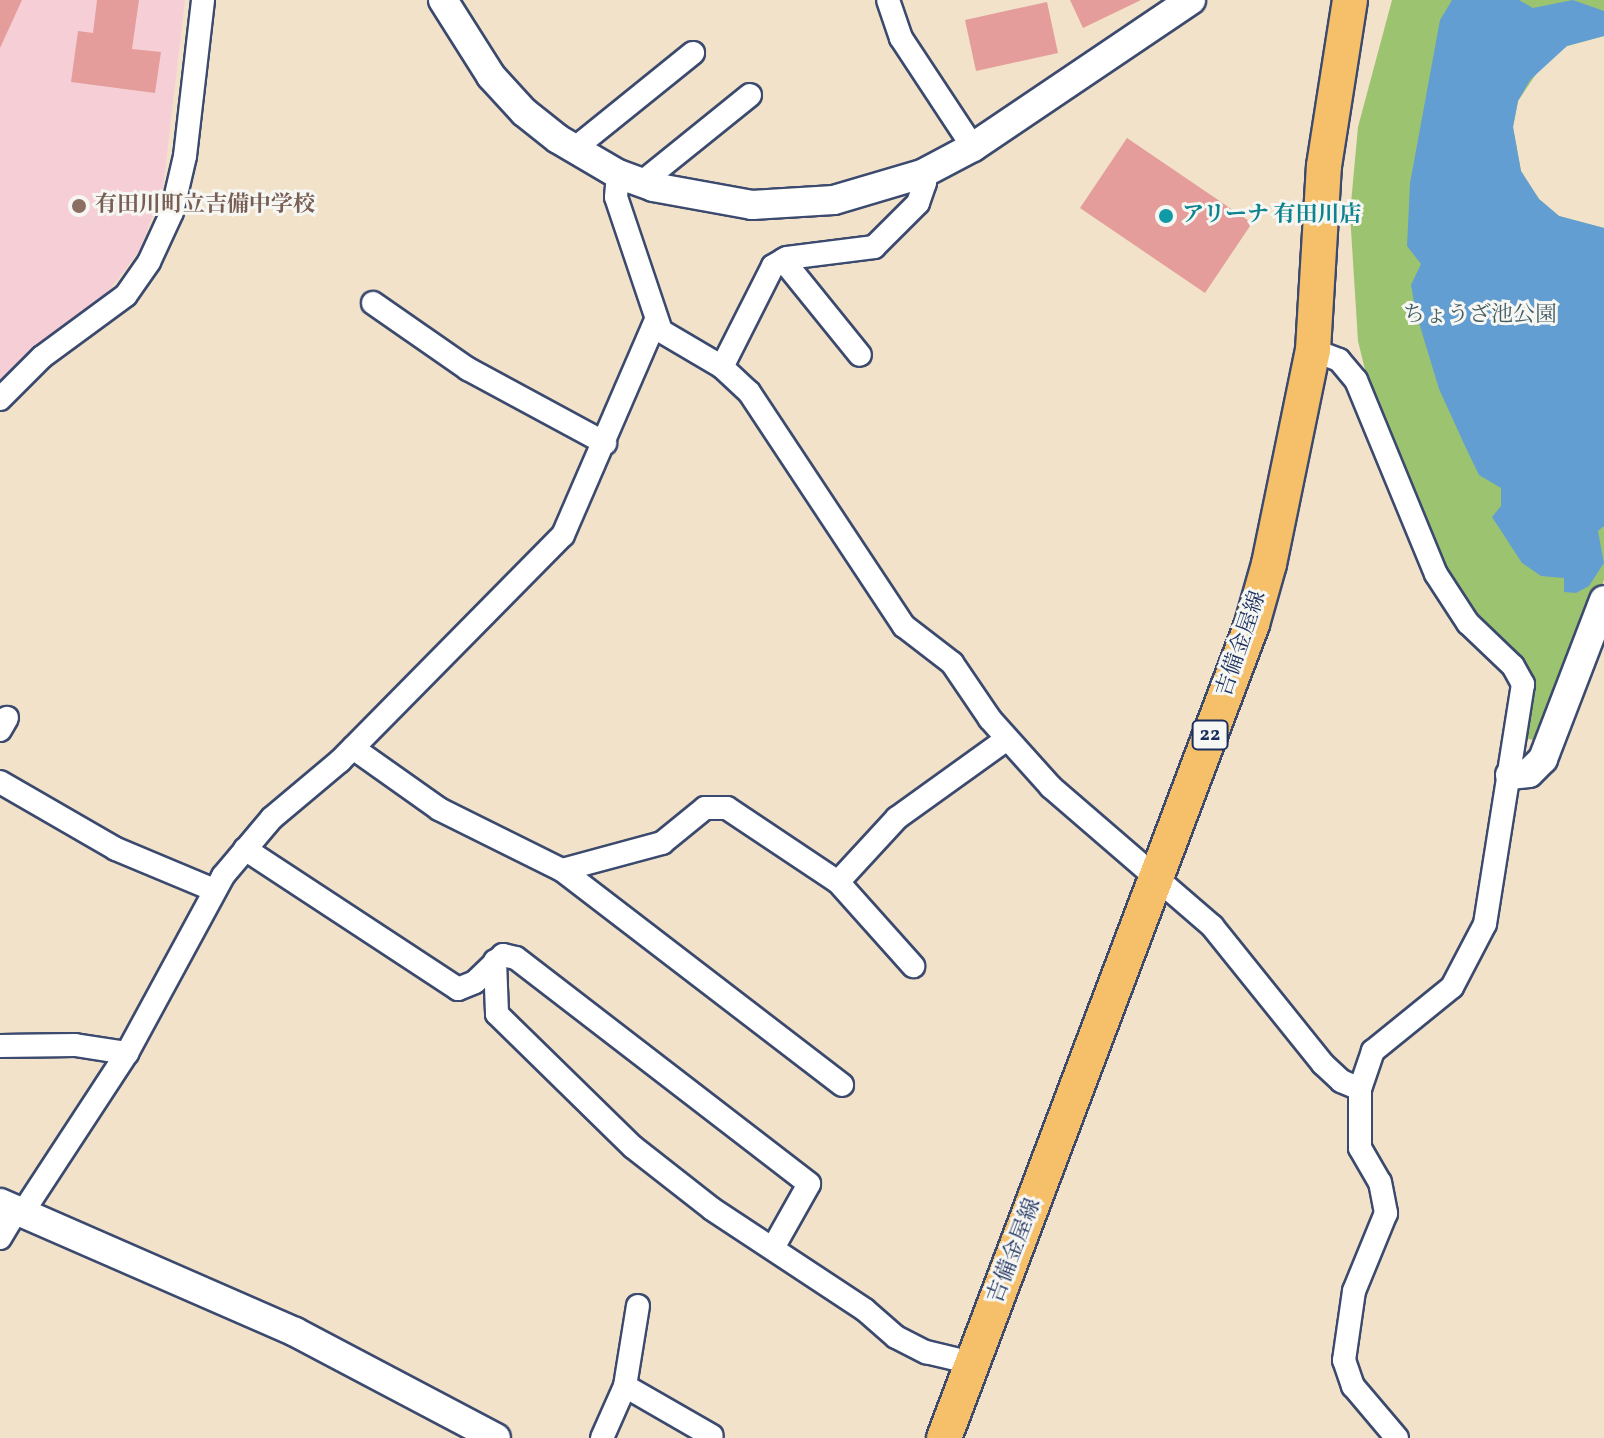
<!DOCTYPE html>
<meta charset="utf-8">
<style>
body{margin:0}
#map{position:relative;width:1604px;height:1438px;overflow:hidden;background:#f2e2c9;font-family:Vollkorn,"Noto Serif JP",serif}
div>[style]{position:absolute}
.built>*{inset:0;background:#f6cfd6}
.green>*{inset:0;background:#9cc470}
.water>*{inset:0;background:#629ed2}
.building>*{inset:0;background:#e49d9a}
.roads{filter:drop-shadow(2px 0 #3b4a6e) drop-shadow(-2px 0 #3b4a6e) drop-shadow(0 2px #3b4a6e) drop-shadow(0 -2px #3b4a6e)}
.minor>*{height:22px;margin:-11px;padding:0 11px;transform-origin:11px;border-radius:11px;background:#fff}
.tertiary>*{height:28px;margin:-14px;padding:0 14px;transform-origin:14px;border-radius:14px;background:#fff}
.primary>*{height:34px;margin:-17px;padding:0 17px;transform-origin:17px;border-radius:17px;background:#f6c06b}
.dots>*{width:22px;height:22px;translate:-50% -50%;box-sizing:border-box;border:4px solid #f6f6f2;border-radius:50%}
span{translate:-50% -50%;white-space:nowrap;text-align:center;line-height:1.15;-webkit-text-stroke:6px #f6f6f2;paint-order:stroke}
.shield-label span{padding:2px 6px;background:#f6f6f2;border:2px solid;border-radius:6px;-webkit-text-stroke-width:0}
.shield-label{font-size:20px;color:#1b2f5e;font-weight:700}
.education-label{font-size:22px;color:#785e54;font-weight:700}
.left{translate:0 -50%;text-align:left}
.culture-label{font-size:22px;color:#0d838f;font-weight:700}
.park-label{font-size:22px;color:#425c63}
.street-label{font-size:22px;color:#1b2f5e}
</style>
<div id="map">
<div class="built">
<i style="clip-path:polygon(0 0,185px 0,163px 188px,140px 250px,108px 292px,31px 349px,0 381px)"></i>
</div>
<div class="green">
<i style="clip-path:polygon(1392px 0,1604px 0,1604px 36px,1567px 46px,1545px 61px,1518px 101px,1513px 127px,1521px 171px,1539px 199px,1559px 216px,1604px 228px,1604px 580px,1538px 741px,1525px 738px,1531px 678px,1454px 589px,1368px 382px,1358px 341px,1350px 214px,1358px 127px)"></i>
</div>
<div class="water">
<i style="clip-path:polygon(1452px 0,1519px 0,1533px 8px,1573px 0,1604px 11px,1604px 36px,1567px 46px,1530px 80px,1518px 101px,1513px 127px,1521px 171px,1539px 199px,1559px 216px,1604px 228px,1604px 526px,1598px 531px,1604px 563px,1589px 586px,1576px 593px,1564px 592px,1564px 578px,1541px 576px,1522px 563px,1492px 517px,1501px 506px,1501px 488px,1479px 475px,1465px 446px,1439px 389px,1416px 313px,1411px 285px,1421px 264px,1407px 246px,1410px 183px,1440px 20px)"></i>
</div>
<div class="building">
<i style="clip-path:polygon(0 0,22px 0,0 48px)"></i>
<i style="clip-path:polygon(97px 0,139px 0,132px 49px,161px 52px,155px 93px,71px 82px,78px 31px,93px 33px)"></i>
<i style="clip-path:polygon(1070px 0,1141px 0,1083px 28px)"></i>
<i style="clip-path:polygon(1047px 2px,1058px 53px,976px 71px,965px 20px)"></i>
<i style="clip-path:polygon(1127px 138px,1252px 223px,1205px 293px,1080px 208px)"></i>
</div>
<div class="roads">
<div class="minor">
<i style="left:888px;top:0;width:40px;rotate:71.1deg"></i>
<i style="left:901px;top:38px;width:131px;rotate:56.6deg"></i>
<i style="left:574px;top:149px;width:153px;rotate:-38.9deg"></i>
<i style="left:618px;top:174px;width:23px;rotate:95deg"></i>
<i style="left:616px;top:197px;width:141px;rotate:71.4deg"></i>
<i style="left:661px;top:331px;width:71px;rotate:30.5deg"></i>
<i style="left:722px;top:367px;width:37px;rotate:43deg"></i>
<i style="left:749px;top:392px;width:281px;rotate:56.5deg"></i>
<i style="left:904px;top:626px;width:61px;rotate:37.6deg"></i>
<i style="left:952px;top:663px;width:68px;rotate:55.8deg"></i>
<i style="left:990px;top:719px;width:91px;rotate:48.1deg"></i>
<i style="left:1051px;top:787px;width:213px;rotate:40.8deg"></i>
<i style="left:1212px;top:926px;width:177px;rotate:51.2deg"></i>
<i style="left:1323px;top:1064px;width:25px;rotate:43deg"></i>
<i style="left:1341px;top:1081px;width:21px;rotate:23deg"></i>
<i style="left:641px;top:183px;width:140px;rotate:-38.9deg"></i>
<i style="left:783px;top:260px;width:122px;rotate:51deg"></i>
<i style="left:373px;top:303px;width:116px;rotate:34.8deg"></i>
<i style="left:468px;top:369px;width:156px;rotate:28.4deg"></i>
<i style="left:1313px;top:350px;width:28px;rotate:21deg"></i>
<i style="left:1339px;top:360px;width:26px;rotate:50deg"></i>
<i style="left:1356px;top:380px;width:210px;rotate:67.6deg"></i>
<i style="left:1436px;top:574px;width:59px;rotate:56.9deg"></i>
<i style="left:1468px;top:623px;width:62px;rotate:43.7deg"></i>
<i style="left:1513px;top:666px;width:21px;rotate:61deg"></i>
<i style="left:1523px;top:684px;width:243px;rotate:99deg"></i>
<i style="left:1485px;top:924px;width:71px;rotate:117.6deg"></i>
<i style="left:1452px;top:987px;width:102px;rotate:141deg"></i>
<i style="left:1373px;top:1051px;width:40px;rotate:108.9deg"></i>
<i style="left:1360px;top:1089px;width:59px;rotate:90deg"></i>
<i style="left:1360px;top:1148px;width:39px;rotate:60deg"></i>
<i style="left:1380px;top:1182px;width:32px;rotate:79deg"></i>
<i style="left:1386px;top:1213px;width:84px;rotate:112.3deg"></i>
<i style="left:1354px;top:1291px;width:70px;rotate:98.2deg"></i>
<i style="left:1344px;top:1360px;width:28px;rotate:71deg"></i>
<i style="left:1353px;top:1386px;width:68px;rotate:49.8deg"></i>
<i style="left:722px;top:367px;width:113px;rotate:-63.2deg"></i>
<i style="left:773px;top:266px;width:16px;rotate:-30deg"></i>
<i style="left:787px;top:258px;width:88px;rotate:-7.2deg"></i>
<i style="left:874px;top:247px;width:62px;rotate:-45deg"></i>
<i style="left:918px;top:203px;width:21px;rotate:-71deg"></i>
<i style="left:925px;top:183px;width:9px;rotate:-108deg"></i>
<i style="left:0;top:399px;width:59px;rotate:-45deg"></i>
<i style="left:42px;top:357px;width:104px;rotate:-36.4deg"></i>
<i style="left:126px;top:295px;width:40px;rotate:-55.1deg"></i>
<i style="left:149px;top:262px;width:55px;rotate:-65.3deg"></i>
<i style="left:172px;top:212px;width:57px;rotate:-76.9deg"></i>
<i style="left:185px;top:156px;width:157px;rotate:-83.4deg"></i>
<i style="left:0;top:730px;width:14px;rotate:-60deg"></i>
<i style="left:353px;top:748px;width:105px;rotate:35.3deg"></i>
<i style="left:439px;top:809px;width:137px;rotate:26.4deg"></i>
<i style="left:562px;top:870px;width:353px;rotate:37.5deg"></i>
<i style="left:0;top:782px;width:134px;rotate:30deg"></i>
<i style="left:116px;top:849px;width:106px;rotate:22.7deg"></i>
<i style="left:245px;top:849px;width:255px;rotate:33.3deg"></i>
<i style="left:458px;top:989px;width:18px;rotate:-22deg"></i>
<i style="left:475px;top:982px;width:39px;rotate:-44deg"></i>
<i style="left:503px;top:955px;width:13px;rotate:13deg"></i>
<i style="left:516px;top:958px;width:370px;rotate:37.6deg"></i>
<i style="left:809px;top:1184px;width:73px;rotate:119.4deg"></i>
<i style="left:562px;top:870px;width:104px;rotate:-15.1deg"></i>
<i style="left:662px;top:843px;width:55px;rotate:-39.1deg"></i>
<i style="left:705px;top:808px;width:22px"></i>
<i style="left:727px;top:808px;width:133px;rotate:33.7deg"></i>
<i style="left:838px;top:882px;width:113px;rotate:48.2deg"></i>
<i style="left:838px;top:882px;width:87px;rotate:-47.3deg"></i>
<i style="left:897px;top:818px;width:135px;rotate:-35.7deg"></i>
<i style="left:495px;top:961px;width:53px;rotate:87.8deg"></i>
<i style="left:497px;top:1014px;width:190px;rotate:44.4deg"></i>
<i style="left:633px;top:1147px;width:100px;rotate:38.1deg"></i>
<i style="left:712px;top:1209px;width:183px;rotate:33.4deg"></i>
<i style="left:865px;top:1310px;width:41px;rotate:41.1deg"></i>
<i style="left:896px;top:1337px;width:34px;rotate:27deg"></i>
<i style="left:926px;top:1352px;width:47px;rotate:13.4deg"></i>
<i style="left:0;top:1046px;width:75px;rotate:-0.8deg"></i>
<i style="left:75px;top:1045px;width:53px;rotate:8.7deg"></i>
<i style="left:23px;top:1212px;width:190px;rotate:-56.8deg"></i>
<i style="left:127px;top:1053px;width:201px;rotate:-61.5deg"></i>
<i style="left:223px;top:876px;width:76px;rotate:-49.8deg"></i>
<i style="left:272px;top:818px;width:89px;rotate:-40deg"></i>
<i style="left:340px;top:761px;width:317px;rotate:-45.4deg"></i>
<i style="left:563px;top:535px;width:232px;rotate:-66.6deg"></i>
<i style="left:0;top:1238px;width:33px;rotate:-59deg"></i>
<i style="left:625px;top:1386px;width:100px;rotate:29.9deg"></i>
<i style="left:602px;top:1438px;width:57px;rotate:-66.1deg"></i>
<i style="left:625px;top:1386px;width:81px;rotate:-80.8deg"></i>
</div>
<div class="tertiary">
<i style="left:443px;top:0;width:90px;rotate:57.7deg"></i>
<i style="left:491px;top:76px;width:49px;rotate:47.5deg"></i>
<i style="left:524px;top:112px;width:43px;rotate:38.5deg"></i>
<i style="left:558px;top:139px;width:69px;rotate:30.3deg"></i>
<i style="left:618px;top:174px;width:37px;rotate:20deg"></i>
<i style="left:653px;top:187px;width:101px;rotate:10.3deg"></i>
<i style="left:752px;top:205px;width:82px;rotate:-3.5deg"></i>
<i style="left:834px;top:200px;width:92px;rotate:-16.5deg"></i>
<i style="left:922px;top:174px;width:58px;rotate:-27.9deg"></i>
<i style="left:973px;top:147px;width:263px;rotate:-34deg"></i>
<i style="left:1510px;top:775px;width:19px;rotate:-6deg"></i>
<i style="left:1529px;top:773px;width:20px;rotate:-45deg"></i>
<i style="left:1543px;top:759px;width:170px;rotate:-69deg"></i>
<i style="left:0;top:1203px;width:322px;rotate:23.6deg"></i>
<i style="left:295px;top:1332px;width:227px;rotate:27.8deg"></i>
</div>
<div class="primary">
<i style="left:944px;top:1438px;width:870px;rotate:-69.27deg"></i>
<i style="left:1252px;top:624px;width:62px;rotate:-74.2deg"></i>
<i style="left:1269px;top:564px;width:218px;rotate:-78.4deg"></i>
<i style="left:1313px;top:350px;width:184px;rotate:-86.6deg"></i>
<i style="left:1324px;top:166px;width:168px;rotate:-81.1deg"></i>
</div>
</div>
<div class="dots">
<i style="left:79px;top:206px;background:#8d6e63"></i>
<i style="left:1166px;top:216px;background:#0f9aa8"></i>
</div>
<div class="shield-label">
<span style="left:1210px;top:735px">22</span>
</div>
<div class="education-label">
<span class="left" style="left:95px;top:206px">有田川町立吉備中学校</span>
</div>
<div class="culture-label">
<span class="left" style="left:1182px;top:216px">アリーナ 有田川店</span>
</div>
<div class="park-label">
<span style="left:1480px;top:316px">ちょうざ池公園</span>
</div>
<div class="street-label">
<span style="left:1242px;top:644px;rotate:-71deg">吉備金屋線</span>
<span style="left:1015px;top:1251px;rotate:-69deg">吉備金屋線</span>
</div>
</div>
